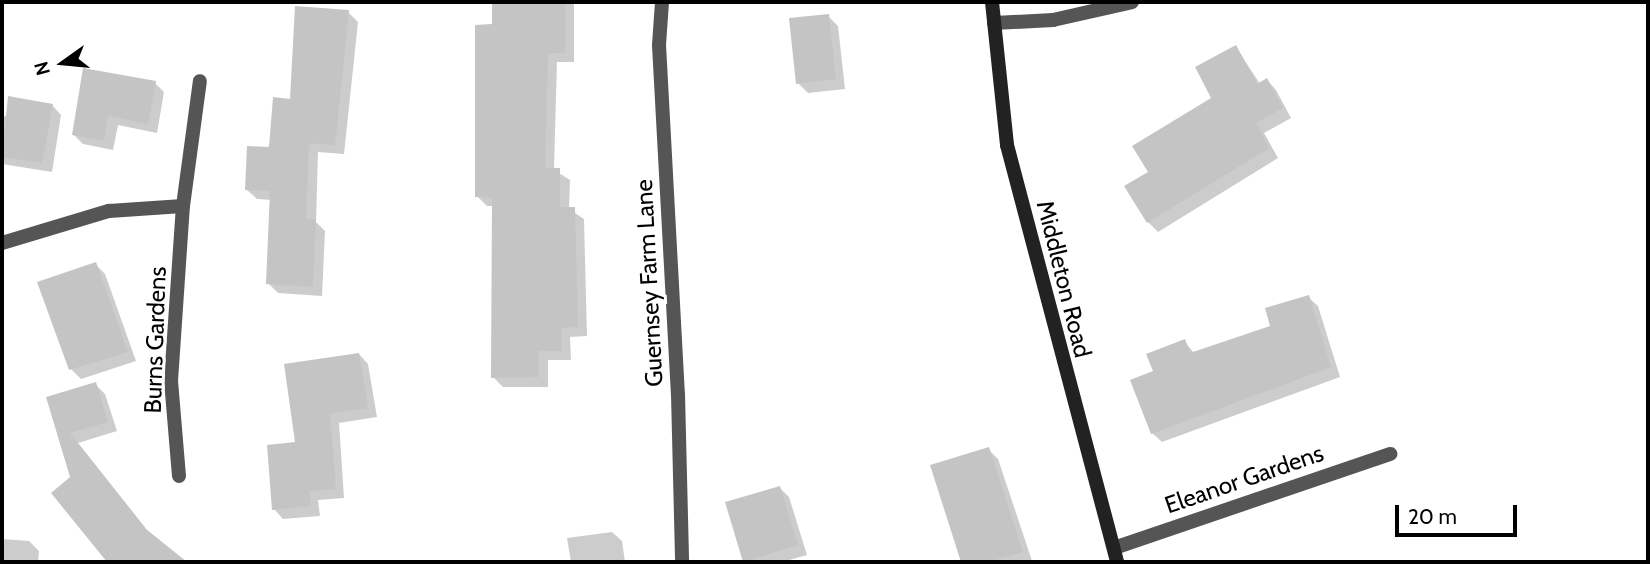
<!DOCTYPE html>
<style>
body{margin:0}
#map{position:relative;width:1650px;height:564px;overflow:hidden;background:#fff;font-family:Cabin,sans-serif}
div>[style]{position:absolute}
.shadow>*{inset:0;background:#0003}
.building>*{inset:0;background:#c4c4c4}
.street>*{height:14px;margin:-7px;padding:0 7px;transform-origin:7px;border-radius:7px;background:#555}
.secondary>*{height:14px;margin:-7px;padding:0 7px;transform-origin:7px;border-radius:7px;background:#222}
span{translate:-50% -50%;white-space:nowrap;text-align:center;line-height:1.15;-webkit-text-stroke:6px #fff;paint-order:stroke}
.street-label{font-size:24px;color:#000}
.frame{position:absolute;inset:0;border:4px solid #000;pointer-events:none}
.north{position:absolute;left:28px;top:28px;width:70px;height:70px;-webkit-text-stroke:5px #fff;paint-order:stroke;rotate:255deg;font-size:19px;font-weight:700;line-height:28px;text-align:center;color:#000}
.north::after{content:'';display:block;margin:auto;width:24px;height:32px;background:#000;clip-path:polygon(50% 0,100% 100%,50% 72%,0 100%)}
.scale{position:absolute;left:1395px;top:505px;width:122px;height:32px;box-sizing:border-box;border:4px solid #000;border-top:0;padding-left:9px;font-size:21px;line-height:24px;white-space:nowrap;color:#000;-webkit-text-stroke:5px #fff;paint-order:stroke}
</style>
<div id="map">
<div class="shadow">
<i style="clip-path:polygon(494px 2px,574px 2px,574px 62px,557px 62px,554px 170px,570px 180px,569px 209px,584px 219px,587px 336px,570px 337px,571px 360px,548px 360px,548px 387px,503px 387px,493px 377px,494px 206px,487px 206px,477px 196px)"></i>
<i style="clip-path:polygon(348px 12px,358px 22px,344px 154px,318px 152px,316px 222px,325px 231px,322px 296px,278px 293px,268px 283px,272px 200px,257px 199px,247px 190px,291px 101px)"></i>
<i style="clip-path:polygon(828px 16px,838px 26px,845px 89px,808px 93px,798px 83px)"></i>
<i style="clip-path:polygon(1236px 47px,1260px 84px,1267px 80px,1276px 90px,1291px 118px,1264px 133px,1278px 158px,1158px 232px,1148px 222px,1150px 172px,1213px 99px)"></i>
<i style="clip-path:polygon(155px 83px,164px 92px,157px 133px,118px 125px,113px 150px,83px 144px,73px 134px)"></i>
<i style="clip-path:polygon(52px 105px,61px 115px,52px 172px,2px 164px,2px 117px)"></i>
<i style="clip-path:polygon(95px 264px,105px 274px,136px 361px,81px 379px,71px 369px)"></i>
<i style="clip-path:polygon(1308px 297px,1318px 306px,1340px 377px,1162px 442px,1152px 433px,1155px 372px,1184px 341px,1195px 354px,1273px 327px)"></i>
<i style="clip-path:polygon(359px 354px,368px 364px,377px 417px,339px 423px,344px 498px,318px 500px,320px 516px,283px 519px,274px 509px,297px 444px)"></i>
<i style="clip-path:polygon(95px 384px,105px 394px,117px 431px,78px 443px,151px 535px,184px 562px,109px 562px,53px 493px,73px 478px,48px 398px)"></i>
<i style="clip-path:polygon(988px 449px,998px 459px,1032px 561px,963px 562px,933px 466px)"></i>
<i style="clip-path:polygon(780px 488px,789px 497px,807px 555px,782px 562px,746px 562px)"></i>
<i style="clip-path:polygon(612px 532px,622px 541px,625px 562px,571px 562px,567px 538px)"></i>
<i style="clip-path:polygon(2px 539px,29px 541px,39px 551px,38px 562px,2px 562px)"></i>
</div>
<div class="building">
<i style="clip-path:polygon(492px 2px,565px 2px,565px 53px,548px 53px,545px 168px,560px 168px,560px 207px,575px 207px,578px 327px,561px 328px,562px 351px,539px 351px,539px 377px,491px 378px,492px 197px,475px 197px,475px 25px,492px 24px)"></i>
<i style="clip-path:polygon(295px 6px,349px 10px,335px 145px,309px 143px,306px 219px,316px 219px,313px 287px,266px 284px,270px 191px,245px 190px,247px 146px,269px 147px,273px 97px,290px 99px)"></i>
<i style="clip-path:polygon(829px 14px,836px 79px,796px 84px,789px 18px)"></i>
<i style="clip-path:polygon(1236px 45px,1257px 84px,1267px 78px,1283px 108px,1256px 123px,1269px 148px,1147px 223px,1124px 186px,1148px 172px,1132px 146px,1211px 98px,1195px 67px)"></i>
<i style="clip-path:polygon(83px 68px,156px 81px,148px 124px,108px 116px,104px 141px,72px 135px)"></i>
<i style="clip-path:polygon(8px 96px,53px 104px,42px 163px,2px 157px)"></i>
<i style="clip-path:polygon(96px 262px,128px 352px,69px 370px,37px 282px)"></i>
<i style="clip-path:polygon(1309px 295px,1331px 367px,1151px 434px,1130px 380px,1153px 371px,1146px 354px,1185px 339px,1190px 353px,1270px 326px,1265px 308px)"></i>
<i style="clip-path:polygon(359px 353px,368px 408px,330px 414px,336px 489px,309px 491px,311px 506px,272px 510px,267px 445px,295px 442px,284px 364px)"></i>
<i style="clip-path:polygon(96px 382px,108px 422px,70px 433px,146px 529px,187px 562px,107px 562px,51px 493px,70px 477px,46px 397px)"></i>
<i style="clip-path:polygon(989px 447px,1023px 552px,988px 562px,961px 562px,930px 465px)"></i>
<i style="clip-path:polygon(780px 486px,798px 545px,743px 562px,725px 502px)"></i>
</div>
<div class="street">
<i style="left:662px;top:2px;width:43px;rotate:94deg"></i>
<i style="left:659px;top:45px;width:350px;rotate:86.9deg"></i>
<i style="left:678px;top:394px;width:168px;rotate:88.6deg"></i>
<i style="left:994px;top:23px;width:59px;rotate:-2.9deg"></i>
<i style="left:1053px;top:20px;width:81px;rotate:-12.8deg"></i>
<i style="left:2px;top:243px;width:112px;rotate:-16.7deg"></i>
<i style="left:109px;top:211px;width:74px;rotate:-3.9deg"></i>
<i style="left:179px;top:476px;width:95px;rotate:-94.8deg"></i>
<i style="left:171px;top:381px;width:175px;rotate:-86.1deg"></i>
<i style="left:183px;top:206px;width:126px;rotate:-82.3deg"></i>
<i style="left:1114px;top:548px;width:292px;rotate:-18.8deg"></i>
</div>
<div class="secondary">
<i style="left:992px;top:2px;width:144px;rotate:84deg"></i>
<i style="left:1007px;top:145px;width:431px;rotate:75.2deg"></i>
</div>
<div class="street-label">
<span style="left:1064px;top:279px;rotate:76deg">Middleton Road</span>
<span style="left:649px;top:283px;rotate:-93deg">Guernsey Farm Lane</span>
<span style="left:155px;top:340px;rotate:-88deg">Burns Gardens</span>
<span style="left:1244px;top:479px;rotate:-19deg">Eleanor Gardens</span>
</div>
<div class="frame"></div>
<div class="north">N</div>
<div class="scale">20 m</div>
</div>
